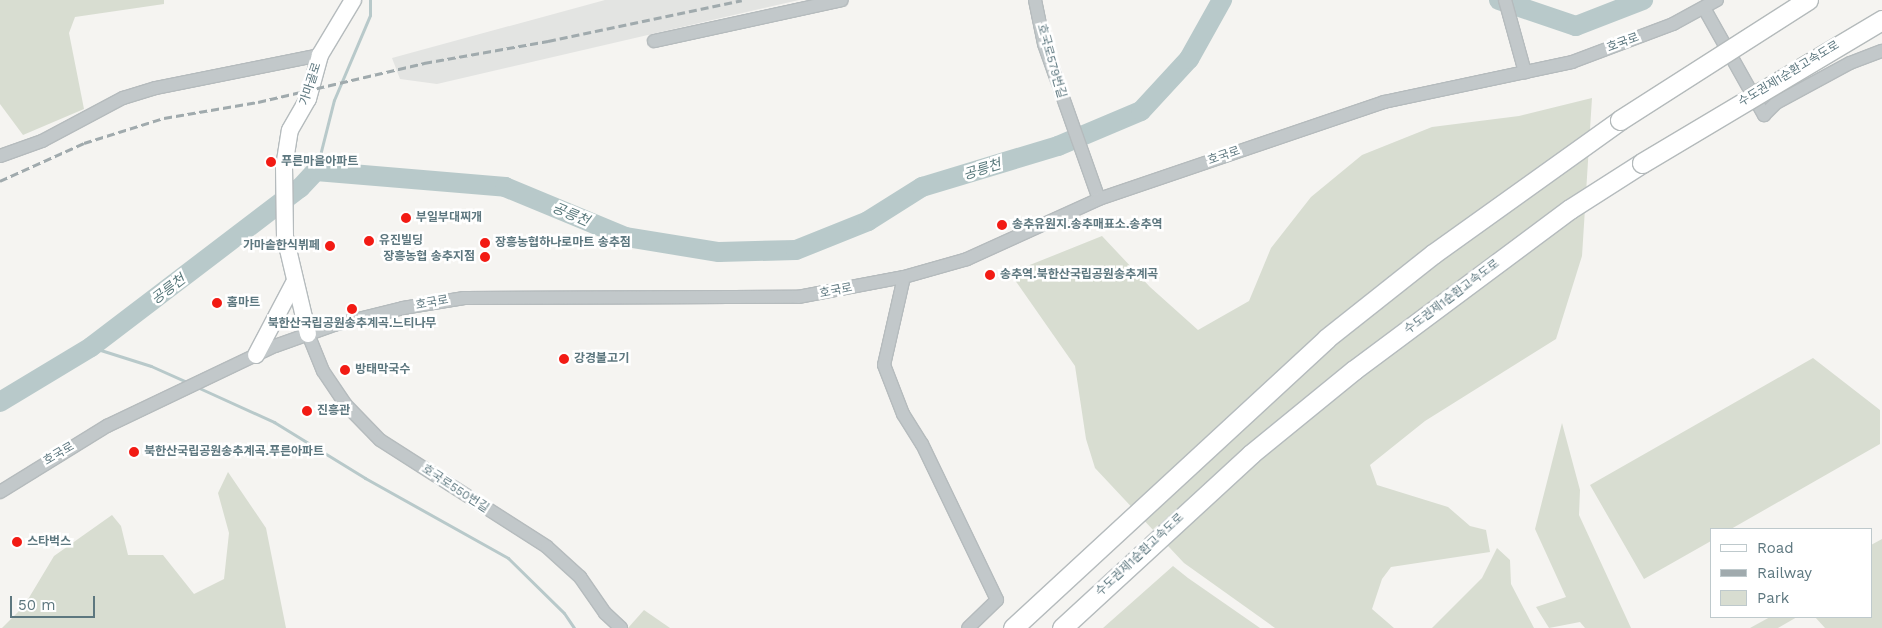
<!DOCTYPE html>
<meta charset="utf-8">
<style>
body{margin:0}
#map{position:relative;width:1882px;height:628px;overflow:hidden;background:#f5f4f1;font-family:"Work Sans","Noto Sans KR",sans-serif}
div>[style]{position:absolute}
.built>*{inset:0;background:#e3e4e2}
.green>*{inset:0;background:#d8ddd1}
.stream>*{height:3px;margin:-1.5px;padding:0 1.5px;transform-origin:1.5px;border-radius:1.5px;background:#b8c9ca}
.river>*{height:20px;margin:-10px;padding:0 10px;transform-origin:10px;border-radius:10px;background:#b8c9ca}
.roads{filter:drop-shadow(1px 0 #b5bbbd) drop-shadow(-1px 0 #b5bbbd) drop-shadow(0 1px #b5bbbd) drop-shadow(0 -1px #b5bbbd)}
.minor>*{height:12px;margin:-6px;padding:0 6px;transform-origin:6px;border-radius:6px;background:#c2c8ca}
.major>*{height:16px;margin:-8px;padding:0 8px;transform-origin:8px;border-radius:8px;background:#fff}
.highway>*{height:19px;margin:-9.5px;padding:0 9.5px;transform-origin:9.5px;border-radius:9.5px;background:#fff}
.rail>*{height:3px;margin-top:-1.5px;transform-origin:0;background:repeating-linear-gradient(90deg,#a0aaad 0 8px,transparent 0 12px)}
.bridges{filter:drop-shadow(1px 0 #b4babb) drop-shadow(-1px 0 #b4babb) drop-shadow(0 1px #b4babb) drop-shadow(0 -1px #b4babb)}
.highway-bridge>*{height:19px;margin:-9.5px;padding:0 9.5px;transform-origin:9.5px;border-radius:9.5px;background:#fff}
.dots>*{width:14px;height:14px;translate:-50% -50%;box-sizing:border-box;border:2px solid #fff;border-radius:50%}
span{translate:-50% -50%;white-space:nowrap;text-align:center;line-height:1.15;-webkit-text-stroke:5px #fff;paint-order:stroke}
.street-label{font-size:12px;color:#5d777f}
.poi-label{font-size:12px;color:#5d777f;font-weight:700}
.left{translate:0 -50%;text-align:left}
.right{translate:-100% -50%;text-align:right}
.water-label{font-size:14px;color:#58787b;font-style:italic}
.legend{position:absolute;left:1710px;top:528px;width:162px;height:90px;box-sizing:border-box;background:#fff;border:1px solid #bec9cc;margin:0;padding:6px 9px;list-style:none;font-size:15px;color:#5d777f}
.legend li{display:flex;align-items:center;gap:10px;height:25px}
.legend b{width:25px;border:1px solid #bec9cc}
.scale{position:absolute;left:10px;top:596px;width:85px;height:22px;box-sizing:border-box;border:2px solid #5d777f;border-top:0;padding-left:6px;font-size:15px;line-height:18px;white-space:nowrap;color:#5d777f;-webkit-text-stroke:4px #fff;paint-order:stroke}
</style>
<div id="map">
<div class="built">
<i style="clip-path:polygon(605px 0,799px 0,437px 84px,400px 79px,392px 58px)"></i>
</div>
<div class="green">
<i style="clip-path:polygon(0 0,164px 0,164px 4px,75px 17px,69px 33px,84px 109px,23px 135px,0 104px)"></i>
<i style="clip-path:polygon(1592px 98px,1582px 256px,1556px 339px,1425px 421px,1370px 465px,1377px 485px,1448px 507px,1470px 526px,1486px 530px,1490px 552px,1391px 567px,1382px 579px,1372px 609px,1394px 628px,1275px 628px,1184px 563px,1095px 468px,1086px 439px,1075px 366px,1010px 273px,1102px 236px,1150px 287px,1198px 330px,1249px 301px,1271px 248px,1311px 197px,1362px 155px,1432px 127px,1519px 116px)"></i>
<i style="clip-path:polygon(1813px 358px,1880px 410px,1880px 444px,1731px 529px,1711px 529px,1711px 541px,1644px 579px,1590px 485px)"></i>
<i style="clip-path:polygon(1562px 423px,1580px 490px,1579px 515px,1631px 628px,1585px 628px,1580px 622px,1549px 628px,1536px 607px,1566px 597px,1535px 529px)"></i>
<i style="clip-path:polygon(228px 472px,266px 528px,286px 628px,2px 628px,24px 606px,54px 556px,112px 515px,121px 526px,128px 555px,163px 555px,194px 594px,224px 579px,229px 533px,218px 493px)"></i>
<i style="clip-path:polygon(1882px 539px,1882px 628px,1825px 628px,1815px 617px,1871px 617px,1871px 545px)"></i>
<i style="clip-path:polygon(1497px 548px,1510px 560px,1511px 584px,1534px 628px,1432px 628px,1482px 578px)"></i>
<i style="clip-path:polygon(1173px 566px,1188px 578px,1260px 628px,1103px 628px)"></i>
<i style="clip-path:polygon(644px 610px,670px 628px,628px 628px)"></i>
<i style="clip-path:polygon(1770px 617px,1797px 617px,1778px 628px,1750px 628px)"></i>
</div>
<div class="stream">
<i style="left:316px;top:171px;width:73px;rotate:-75.8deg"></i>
<i style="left:334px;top:100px;width:92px;rotate:-67deg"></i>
<i style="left:370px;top:15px;width:15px;rotate:-90deg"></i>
<i style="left:91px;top:347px;width:63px;rotate:17.6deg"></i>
<i style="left:151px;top:366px;width:42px;rotate:24.1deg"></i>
<i style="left:197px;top:387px;width:85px;rotate:24.4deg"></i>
<i style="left:274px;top:422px;width:107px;rotate:31.6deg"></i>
<i style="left:365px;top:478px;width:164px;rotate:29.2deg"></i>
<i style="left:508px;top:558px;width:78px;rotate:44.5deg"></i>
<i style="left:564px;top:613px;width:18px;rotate:56deg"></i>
</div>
<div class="river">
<i style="left:1499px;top:0;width:81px;rotate:18.7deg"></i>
<i style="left:1576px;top:26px;width:72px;rotate:-21.2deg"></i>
<i style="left:0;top:402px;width:106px;rotate:-31.1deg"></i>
<i style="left:91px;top:347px;width:263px;rotate:-37.3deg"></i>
<i style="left:300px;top:188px;width:23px;rotate:-47deg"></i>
<i style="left:316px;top:171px;width:190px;rotate:4.8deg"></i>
<i style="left:505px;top:187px;width:131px;rotate:22.5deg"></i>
<i style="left:626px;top:237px;width:94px;rotate:9.2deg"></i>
<i style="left:719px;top:252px;width:77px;rotate:-1.5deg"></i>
<i style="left:796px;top:250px;width:78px;rotate:-21.9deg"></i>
<i style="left:868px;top:221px;width:64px;rotate:-32.2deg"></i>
<i style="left:922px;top:187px;width:142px;rotate:-16.8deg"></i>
<i style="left:1058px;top:146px;width:90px;rotate:-22.9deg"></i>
<i style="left:1141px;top:111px;width:71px;rotate:-47.3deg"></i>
<i style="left:1189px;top:59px;width:68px;rotate:-60.8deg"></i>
</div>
<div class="roads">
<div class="minor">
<i style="left:1035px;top:0;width:45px;rotate:78.4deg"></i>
<i style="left:1044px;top:44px;width:164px;rotate:70.5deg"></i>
<i style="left:1505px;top:0;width:75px;rotate:74.5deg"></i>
<i style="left:1704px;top:8px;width:123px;rotate:60.7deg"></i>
<i style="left:1764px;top:115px;width:17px;rotate:-45deg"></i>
<i style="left:1776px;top:103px;width:84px;rotate:-28.4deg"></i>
<i style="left:1850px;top:63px;width:34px;rotate:-21deg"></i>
<i style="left:654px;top:41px;width:192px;rotate:-12.3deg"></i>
<i style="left:0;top:156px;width:45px;rotate:-19.7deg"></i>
<i style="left:42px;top:141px;width:92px;rotate:-28deg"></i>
<i style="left:123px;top:98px;width:34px;rotate:-17deg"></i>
<i style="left:156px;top:88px;width:167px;rotate:-11.4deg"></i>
<i style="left:904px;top:277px;width:90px;rotate:102.8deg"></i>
<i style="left:884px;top:365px;width:53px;rotate:68.8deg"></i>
<i style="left:903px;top:414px;width:36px;rotate:58deg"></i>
<i style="left:922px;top:444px;width:173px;rotate:64.3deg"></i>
<i style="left:997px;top:600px;width:40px;rotate:136deg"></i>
<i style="left:308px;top:334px;width:40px;rotate:68deg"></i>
<i style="left:323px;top:371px;width:40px;rotate:56deg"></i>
<i style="left:345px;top:404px;width:50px;rotate:45.8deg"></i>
<i style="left:380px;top:440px;width:198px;rotate:32.6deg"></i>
<i style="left:547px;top:547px;width:45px;rotate:42.3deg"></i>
<i style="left:580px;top:577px;width:44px;rotate:55.2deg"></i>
<i style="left:605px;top:613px;width:22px;rotate:43deg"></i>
<i style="left:0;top:492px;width:126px;rotate:-31.7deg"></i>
<i style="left:107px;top:426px;width:186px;rotate:-25.5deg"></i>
<i style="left:275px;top:346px;width:63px;rotate:-19.6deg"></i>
<i style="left:334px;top:325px;width:71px;rotate:-13.8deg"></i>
<i style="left:403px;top:308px;width:62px;rotate:-9.3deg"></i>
<i style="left:464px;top:298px;width:334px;rotate:-0.2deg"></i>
<i style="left:798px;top:297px;width:108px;rotate:-10.7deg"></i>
<i style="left:904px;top:277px;width:66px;rotate:-15.9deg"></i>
<i style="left:967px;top:259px;width:145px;rotate:-24.4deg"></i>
<i style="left:1099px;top:199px;width:301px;rotate:-18.8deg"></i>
<i style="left:1384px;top:102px;width:192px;rotate:-12deg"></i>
<i style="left:1572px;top:62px;width:108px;rotate:-20.6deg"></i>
<i style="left:1673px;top:24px;width:50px;rotate:-28.6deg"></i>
</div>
<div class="major">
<i style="left:308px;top:334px;width:100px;rotate:-103.3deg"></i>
<i style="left:285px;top:237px;width:70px;rotate:-90.8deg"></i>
<i style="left:284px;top:167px;width:37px;rotate:-81deg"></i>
<i style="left:290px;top:130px;width:36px;rotate:-60deg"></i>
<i style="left:308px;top:99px;width:46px;rotate:-74.7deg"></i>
<i style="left:320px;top:55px;width:64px;rotate:-59deg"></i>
<i style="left:256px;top:355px;width:81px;rotate:-62.2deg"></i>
</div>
<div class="highway">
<i style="left:1013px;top:628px;width:427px;rotate:-42.7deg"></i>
<i style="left:1327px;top:338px;width:135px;rotate:-38.4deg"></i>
<i style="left:1433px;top:254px;width:230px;rotate:-35.6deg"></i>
<i style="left:1062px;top:628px;width:257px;rotate:-42.6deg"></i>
<i style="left:1251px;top:454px;width:133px;rotate:-39.2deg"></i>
<i style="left:1354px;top:370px;width:269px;rotate:-36.7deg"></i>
<i style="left:1570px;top:209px;width:85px;rotate:-32.6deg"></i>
</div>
</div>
<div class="rail">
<i style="left:0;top:181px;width:92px;rotate:-24.3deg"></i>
<i style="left:84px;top:143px;width:84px;rotate:-17.4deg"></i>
<i style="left:164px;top:118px;width:95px;rotate:-9.7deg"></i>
<i style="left:258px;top:102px;width:171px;rotate:-13.2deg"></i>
<i style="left:424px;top:63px;width:126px;rotate:-10.1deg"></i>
<i style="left:548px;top:41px;width:198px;rotate:-11.9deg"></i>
</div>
<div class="bridges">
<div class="highway-bridge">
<i style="left:1620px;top:120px;width:223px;rotate:-32.6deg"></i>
<i style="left:1642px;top:163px;width:279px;rotate:-30.8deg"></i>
</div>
</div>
<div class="dots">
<i style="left:271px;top:162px;background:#f21b14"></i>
<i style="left:406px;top:218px;background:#f21b14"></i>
<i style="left:1002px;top:225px;background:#f21b14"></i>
<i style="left:369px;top:241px;background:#f21b14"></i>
<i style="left:485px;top:243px;background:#f21b14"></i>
<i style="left:330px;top:246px;background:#f21b14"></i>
<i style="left:485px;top:257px;background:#f21b14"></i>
<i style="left:990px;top:275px;background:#f21b14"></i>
<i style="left:217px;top:303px;background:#f21b14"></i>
<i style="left:352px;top:309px;background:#f21b14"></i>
<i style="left:564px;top:359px;background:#f21b14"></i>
<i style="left:345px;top:370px;background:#f21b14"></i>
<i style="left:307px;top:411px;background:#f21b14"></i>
<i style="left:134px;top:452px;background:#f21b14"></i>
<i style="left:17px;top:542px;background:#f21b14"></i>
</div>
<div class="street-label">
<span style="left:1623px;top:43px;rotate:-20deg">호국로</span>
<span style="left:1051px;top:61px;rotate:74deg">호국로579번길</span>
<span style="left:1789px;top:74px;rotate:-31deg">수도권제1순환고속도로</span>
<span style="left:311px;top:84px;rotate:-72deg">가마골로</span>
<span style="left:1224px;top:156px;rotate:-19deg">호국로</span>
<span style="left:836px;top:291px;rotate:-11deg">호국로</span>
<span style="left:1452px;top:297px;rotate:-37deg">수도권제1순환고속도로</span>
<span style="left:432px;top:303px;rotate:-10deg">호국로</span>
<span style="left:59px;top:454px;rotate:-30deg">호국로</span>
<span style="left:455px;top:489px;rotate:33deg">호국로550번길</span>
<span style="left:1140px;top:555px;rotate:-43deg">수도권제1순환고속도로</span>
</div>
<div class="poi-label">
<span class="left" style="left:281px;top:162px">푸른마을아파트</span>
<span class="left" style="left:416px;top:218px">부일부대찌개</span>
<span class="left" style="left:1012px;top:225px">송추유원지.송추매표소.송추역</span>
<span class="left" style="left:379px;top:241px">유진빌딩</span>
<span class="left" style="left:495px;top:243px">장흥농협하나로마트 송추점</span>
<span class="right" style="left:320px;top:246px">가마솥한식뷔페</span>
<span class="right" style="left:475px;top:257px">장흥농협 송추지점</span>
<span class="left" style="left:1000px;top:275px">송추역.북한산국립공원송추계곡</span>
<span class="left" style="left:227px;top:303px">홈마트</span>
<span style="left:352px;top:324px">북한산국립공원송추계곡.느티나무</span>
<span class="left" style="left:574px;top:359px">강경불고기</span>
<span class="left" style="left:355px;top:370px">방태막국수</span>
<span class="left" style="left:317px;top:411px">진흥관</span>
<span class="left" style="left:144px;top:452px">북한산국립공원송추계곡.푸른아파트</span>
<span class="left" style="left:27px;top:542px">스타벅스</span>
</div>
<div class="water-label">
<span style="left:982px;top:169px;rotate:-17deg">공릉천</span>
<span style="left:571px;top:214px;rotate:23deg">공릉천</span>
<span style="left:168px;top:289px;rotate:-37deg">공릉천</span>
</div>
<ul class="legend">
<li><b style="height:6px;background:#fff"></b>Road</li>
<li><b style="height:6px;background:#a0aaad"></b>Railway</li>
<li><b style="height:14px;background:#d8ddd1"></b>Park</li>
</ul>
<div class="scale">50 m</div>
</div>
